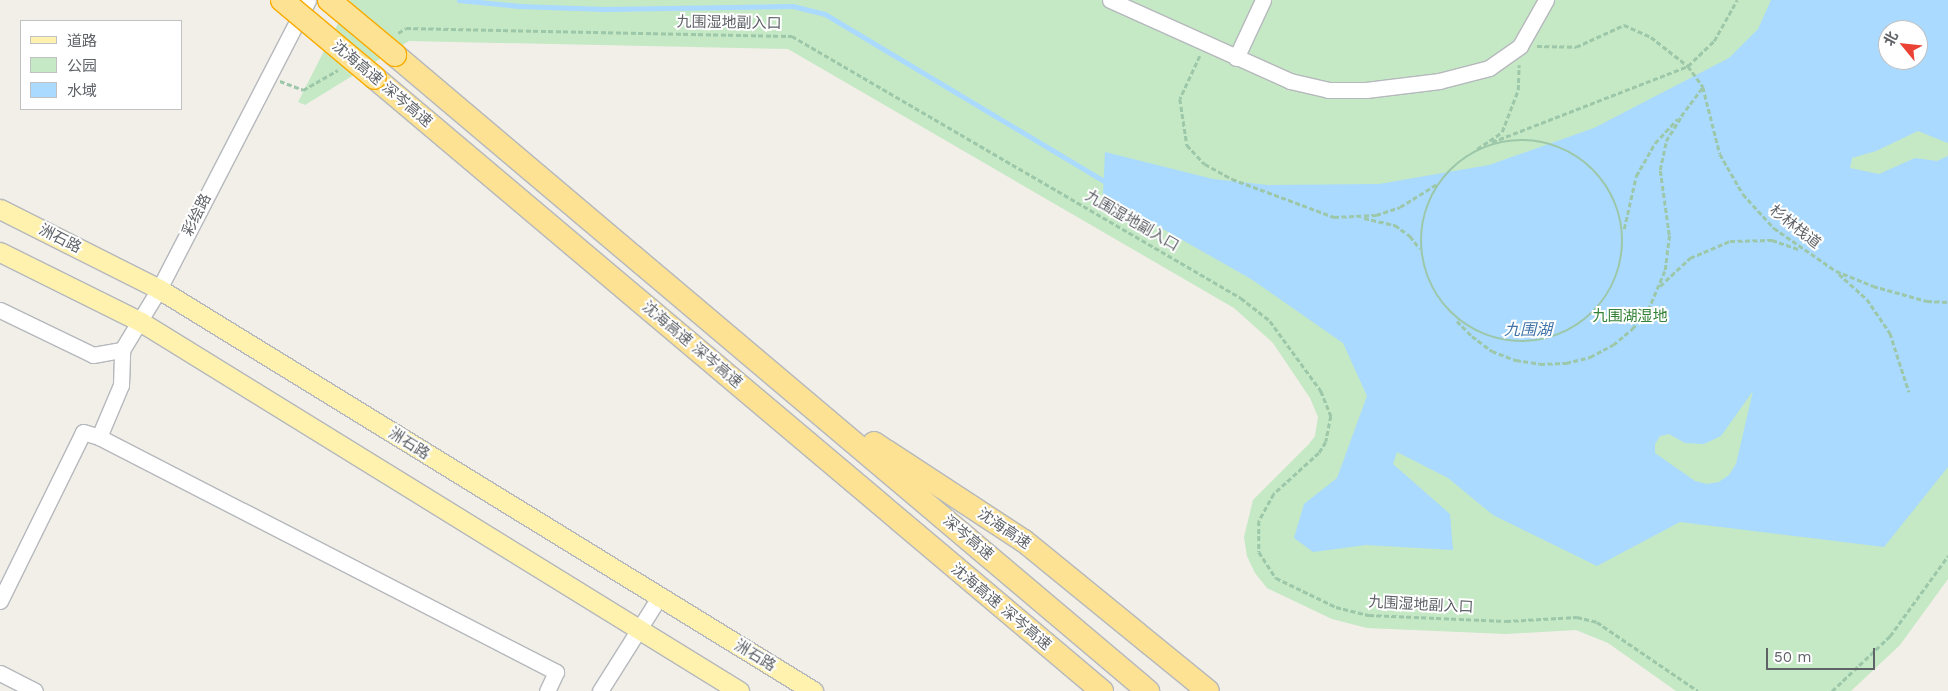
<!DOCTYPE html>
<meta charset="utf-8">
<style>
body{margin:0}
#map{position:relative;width:1948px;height:691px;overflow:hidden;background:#f1efe8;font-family:"Work Sans","Noto Sans SC",sans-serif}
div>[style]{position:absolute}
.green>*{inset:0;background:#c5e8c5}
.water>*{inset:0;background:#aadaff}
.stream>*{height:4.5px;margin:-2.25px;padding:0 2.25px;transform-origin:2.25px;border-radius:2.25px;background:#aadaff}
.path>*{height:2.5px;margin-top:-1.25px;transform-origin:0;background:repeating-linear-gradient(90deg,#9cc7a9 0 5px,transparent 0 7.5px)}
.path>.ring{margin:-1.25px;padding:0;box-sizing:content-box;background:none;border:2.5px solid #9cc7a9;border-radius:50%}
.roads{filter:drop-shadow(1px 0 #b5b8bc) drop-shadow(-1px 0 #b5b8bc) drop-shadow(0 1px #b5b8bc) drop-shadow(0 -1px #b5b8bc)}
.minor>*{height:15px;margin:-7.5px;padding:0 7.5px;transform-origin:7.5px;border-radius:7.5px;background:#fff}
.major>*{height:19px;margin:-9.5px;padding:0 9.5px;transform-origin:9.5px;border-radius:9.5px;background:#fff2af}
.highway>*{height:22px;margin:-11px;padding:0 11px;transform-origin:11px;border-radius:11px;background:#fde293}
.bridges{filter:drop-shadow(1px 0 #f9ab00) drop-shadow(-1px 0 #f9ab00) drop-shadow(0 1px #f9ab00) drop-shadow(0 -1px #f9ab00)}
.highway-bridge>*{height:22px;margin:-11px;padding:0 11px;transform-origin:11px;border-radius:11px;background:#fde293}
span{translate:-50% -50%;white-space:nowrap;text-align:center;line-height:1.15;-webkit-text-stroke:4px #fff;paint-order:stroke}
.street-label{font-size:15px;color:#5f6368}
.park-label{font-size:15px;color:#348238}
.water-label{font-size:16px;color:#4174aa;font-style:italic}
.legend{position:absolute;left:20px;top:20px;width:162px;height:90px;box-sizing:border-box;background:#fff;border:1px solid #bfc1c3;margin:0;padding:6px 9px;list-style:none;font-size:15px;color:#5f6368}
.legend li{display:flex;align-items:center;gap:10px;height:25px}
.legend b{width:25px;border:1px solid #bfc1c3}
.north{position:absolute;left:1878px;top:20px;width:50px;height:50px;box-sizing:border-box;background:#fff;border:1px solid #bfc1c3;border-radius:50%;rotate:298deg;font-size:14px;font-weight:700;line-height:20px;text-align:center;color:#5f6368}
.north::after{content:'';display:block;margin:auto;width:18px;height:22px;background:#ea4335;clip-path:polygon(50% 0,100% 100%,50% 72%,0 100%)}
.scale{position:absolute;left:1766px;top:648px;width:109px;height:22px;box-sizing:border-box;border:2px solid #5f6368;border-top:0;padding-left:6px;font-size:15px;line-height:18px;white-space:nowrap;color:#5f6368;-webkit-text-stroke:4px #fff;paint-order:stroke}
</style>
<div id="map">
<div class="green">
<i style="clip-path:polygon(evenodd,350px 0,1948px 0,1948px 579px,1900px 645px,1851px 691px,1676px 691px,1608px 643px,1576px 630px,1506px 634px,1367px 628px,1332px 619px,1267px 588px,1255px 573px,1247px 556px,1244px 537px,1253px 500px,1309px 444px,1315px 436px,1318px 417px,1310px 398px,1273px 343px,1234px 308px,788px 49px,409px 41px,305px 105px,298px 102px,350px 0,1888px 30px,1918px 30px,1918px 60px,1888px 60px,1888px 30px)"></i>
</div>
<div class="water">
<i style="clip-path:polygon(evenodd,1771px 0,1948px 0,1948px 143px,1918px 131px,1876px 151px,1852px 158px,1850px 168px,1879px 174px,1915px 158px,1937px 161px,1948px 156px,1948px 467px,1884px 547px,1680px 522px,1597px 566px,1493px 515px,1448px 478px,1397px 452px,1393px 464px,1450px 514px,1453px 550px,1366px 545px,1313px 552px,1294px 538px,1304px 504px,1337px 478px,1367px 396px,1343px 343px,1251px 279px,1103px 195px,1105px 152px,1213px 179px,1268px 185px,1379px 184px,1489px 165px,1594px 128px,1729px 58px,1758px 29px,1771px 0,1888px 30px,1918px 30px,1918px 60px,1888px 60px,1888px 30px,1771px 0,1753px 391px,1736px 464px,1729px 475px,1719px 482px,1707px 484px,1695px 481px,1655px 453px,1655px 444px,1660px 436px,1669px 434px,1685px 443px,1704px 444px,1721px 436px,1753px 391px)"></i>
</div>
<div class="stream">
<i style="left:459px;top:0;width:60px;rotate:5.7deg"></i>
<i style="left:519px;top:6px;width:86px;rotate:2deg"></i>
<i style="left:605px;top:9px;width:188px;rotate:-0.9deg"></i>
<i style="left:793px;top:6px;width:33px;rotate:14deg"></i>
<i style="left:825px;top:14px;width:329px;rotate:30.9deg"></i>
</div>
<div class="path">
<i style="left:398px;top:33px;width:9px;rotate:-32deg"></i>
<i style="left:406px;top:28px;width:386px;rotate:1.2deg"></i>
<i style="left:792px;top:36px;width:520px;rotate:30.26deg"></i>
<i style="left:1241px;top:298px;width:37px;rotate:38deg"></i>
<i style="left:1270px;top:321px;width:87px;rotate:53.9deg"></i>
<i style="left:1321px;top:391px;width:27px;rotate:68deg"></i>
<i style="left:1331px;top:416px;width:26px;rotate:101deg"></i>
<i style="left:1326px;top:442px;width:13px;rotate:122deg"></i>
<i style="left:1319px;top:453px;width:61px;rotate:137.7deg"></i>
<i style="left:1274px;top:494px;width:31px;rotate:119deg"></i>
<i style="left:1259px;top:521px;width:31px;rotate:90deg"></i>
<i style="left:1259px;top:552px;width:31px;rotate:57deg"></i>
<i style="left:1276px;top:578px;width:67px;rotate:25.8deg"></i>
<i style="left:1336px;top:607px;width:34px;rotate:14deg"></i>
<i style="left:1369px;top:615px;width:137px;rotate:2.5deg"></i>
<i style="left:1506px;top:621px;width:71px;rotate:-3.2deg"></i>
<i style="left:1577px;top:617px;width:21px;rotate:14deg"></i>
<i style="left:1597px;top:622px;width:122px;rotate:34.3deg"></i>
<i style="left:1537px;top:46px;width:39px;rotate:1deg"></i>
<i style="left:1576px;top:47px;width:53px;rotate:-24.6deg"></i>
<i style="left:1624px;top:25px;width:30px;rotate:24deg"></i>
<i style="left:1651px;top:37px;width:47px;rotate:38.1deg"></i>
<i style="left:1688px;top:66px;width:26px;rotate:54deg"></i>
<i style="left:1703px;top:87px;width:69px;rotate:75.8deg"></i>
<i style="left:1720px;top:154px;width:46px;rotate:60.1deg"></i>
<i style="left:1743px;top:194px;width:46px;rotate:47.6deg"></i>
<i style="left:1774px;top:228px;width:75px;rotate:34.7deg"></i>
<i style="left:1836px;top:271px;width:40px;rotate:22deg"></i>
<i style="left:1873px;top:286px;width:56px;rotate:15.5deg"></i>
<i style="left:1927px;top:301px;width:21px;rotate:3deg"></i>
<i style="left:1200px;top:56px;width:47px;rotate:114.9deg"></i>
<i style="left:1180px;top:99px;width:47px;rotate:81.3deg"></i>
<i style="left:1187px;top:145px;width:26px;rotate:47deg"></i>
<i style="left:1205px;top:164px;width:31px;rotate:29deg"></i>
<i style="left:1232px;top:179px;width:109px;rotate:20.4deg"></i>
<i style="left:1334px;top:217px;width:42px;rotate:-2.7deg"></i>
<i style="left:1376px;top:215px;width:25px;rotate:-18deg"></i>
<i style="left:1400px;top:207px;width:44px;rotate:-31.9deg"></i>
<i style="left:280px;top:81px;width:25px;rotate:21deg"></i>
<i style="left:303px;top:90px;width:40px;rotate:-29.7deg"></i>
<i style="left:1681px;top:116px;width:36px;rotate:-53deg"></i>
<i class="ring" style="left:1421px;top:140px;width:199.5px;height:199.5px"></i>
<i style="left:1492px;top:142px;width:210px;rotate:-21.2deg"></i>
<i style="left:1688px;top:66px;width:36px;rotate:-44deg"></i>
<i style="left:1714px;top:41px;width:47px;rotate:-60.7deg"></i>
<i style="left:1477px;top:149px;width:30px;rotate:-34deg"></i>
<i style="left:1502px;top:132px;width:45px;rotate:-69.1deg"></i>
<i style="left:1518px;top:90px;width:25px;rotate:-88deg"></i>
<i style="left:1364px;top:218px;width:32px;rotate:13deg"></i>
<i style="left:1395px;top:225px;width:19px;rotate:36deg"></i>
<i style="left:1410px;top:236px;width:16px;rotate:52deg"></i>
<i style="left:1624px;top:229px;width:54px;rotate:-77.2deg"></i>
<i style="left:1636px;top:176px;width:38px;rotate:-60deg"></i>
<i style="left:1655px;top:143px;width:33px;rotate:-47deg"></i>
<i style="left:1839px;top:274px;width:38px;rotate:42deg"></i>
<i style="left:1867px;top:299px;width:41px;rotate:55.9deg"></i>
<i style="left:1890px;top:333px;width:62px;rotate:72.1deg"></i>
<i style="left:1660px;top:286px;width:41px;rotate:-43deg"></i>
<i style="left:1690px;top:258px;width:43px;rotate:-23deg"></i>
<i style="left:1730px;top:241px;width:42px;rotate:-1.4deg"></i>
<i style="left:1772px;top:240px;width:28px;rotate:19deg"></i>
<i style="left:1457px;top:321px;width:21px;rotate:45deg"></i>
<i style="left:1472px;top:336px;width:25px;rotate:37deg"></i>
<i style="left:1492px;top:351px;width:26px;rotate:21deg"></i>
<i style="left:1516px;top:360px;width:24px;rotate:9deg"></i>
<i style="left:1540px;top:364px;width:26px;rotate:-2deg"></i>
<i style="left:1566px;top:363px;width:25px;rotate:-14deg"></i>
<i style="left:1590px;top:357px;width:26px;rotate:-28deg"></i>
<i style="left:1613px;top:345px;width:25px;rotate:-40deg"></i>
<i style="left:1632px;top:329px;width:25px;rotate:-50deg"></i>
<i style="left:1648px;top:310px;width:43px;rotate:-67deg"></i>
<i style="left:1665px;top:270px;width:35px;rotate:-83deg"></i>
<i style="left:1669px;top:235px;width:66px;rotate:-97.9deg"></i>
<i style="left:1660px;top:170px;width:30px;rotate:-78deg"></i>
<i style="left:1666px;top:141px;width:31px;rotate:-58deg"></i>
<i style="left:1832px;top:691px;width:80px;rotate:-43.5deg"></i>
<i style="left:1890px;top:636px;width:99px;rotate:-54.1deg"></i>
</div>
<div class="roads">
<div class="minor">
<i style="left:1110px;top:0;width:197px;rotate:24.2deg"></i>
<i style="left:1290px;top:81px;width:39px;rotate:13deg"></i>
<i style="left:1328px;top:90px;width:38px"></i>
<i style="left:1366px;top:90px;width:74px;rotate:-7deg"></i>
<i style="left:1439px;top:81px;width:52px;rotate:-14.6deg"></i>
<i style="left:1489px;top:68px;width:38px;rotate:-35deg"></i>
<i style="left:1520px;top:46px;width:53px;rotate:-60.5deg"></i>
<i style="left:1236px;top:58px;width:64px;rotate:-65deg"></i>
<i style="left:0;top:310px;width:103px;rotate:25.8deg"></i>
<i style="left:93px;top:355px;width:29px;rotate:-10deg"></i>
<i style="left:122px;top:350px;width:71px;rotate:-58.8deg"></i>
<i style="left:159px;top:289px;width:325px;rotate:-62.7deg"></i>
<i style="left:99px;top:437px;width:56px;rotate:-67.1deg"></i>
<i style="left:121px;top:385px;width:35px;rotate:-88deg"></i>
<i style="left:0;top:601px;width:188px;rotate:-63.8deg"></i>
<i style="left:83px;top:432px;width:17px;rotate:17deg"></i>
<i style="left:99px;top:437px;width:514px;rotate:27.21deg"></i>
<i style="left:556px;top:672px;width:21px;rotate:115deg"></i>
<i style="left:0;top:673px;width:39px;rotate:27deg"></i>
<i style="left:600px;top:691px;width:109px;rotate:-57.8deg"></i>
</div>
<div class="major">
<i style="left:0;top:209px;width:178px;rotate:26.7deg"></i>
<i style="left:159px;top:289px;width:768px;rotate:31.58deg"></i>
<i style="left:0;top:252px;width:157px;rotate:26.4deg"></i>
<i style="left:141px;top:322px;width:703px;rotate:31.68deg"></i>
</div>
<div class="highway">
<i style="left:395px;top:55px;width:986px;rotate:40.19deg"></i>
<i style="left:375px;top:78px;width:951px;rotate:40.14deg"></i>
<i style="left:874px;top:443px;width:179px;rotate:33.2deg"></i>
<i style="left:1024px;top:541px;width:237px;rotate:39.2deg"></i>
</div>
</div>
<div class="bridges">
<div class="highway-bridge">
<i style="left:282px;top:0;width:121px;rotate:40deg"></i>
<i style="left:329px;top:0;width:86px;rotate:39.8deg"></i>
</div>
</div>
<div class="street-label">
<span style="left:729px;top:23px;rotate:1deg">九围湿地副入口</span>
<span style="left:382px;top:84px;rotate:40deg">沈海高速 深岑高速</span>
<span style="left:197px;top:215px;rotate:-63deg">彩绘路</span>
<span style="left:1132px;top:221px;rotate:30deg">九围湿地副入口</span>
<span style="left:1795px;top:227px;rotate:38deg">杉林栈道</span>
<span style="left:60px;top:239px;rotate:27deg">洲石路</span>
<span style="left:692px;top:345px;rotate:40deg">沈海高速 深岑高速</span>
<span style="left:409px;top:444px;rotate:32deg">洲石路</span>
<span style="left:1004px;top:529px;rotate:34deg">沈海高速</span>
<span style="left:968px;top:538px;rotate:40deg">深岑高速</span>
<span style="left:1421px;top:605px;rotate:3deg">九围湿地副入口</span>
<span style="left:1001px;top:607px;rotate:40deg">沈海高速 深岑高速</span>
<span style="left:755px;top:656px;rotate:31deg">洲石路</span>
</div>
<div class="park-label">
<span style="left:1630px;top:317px">九围湖湿地</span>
</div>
<div class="water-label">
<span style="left:1528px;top:330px">九围湖</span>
</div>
<ul class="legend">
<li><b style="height:6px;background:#fff2af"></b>道路</li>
<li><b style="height:14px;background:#c5e8c5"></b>公园</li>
<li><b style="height:14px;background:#aadaff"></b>水域</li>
</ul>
<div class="north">北</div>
<div class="scale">50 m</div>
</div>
